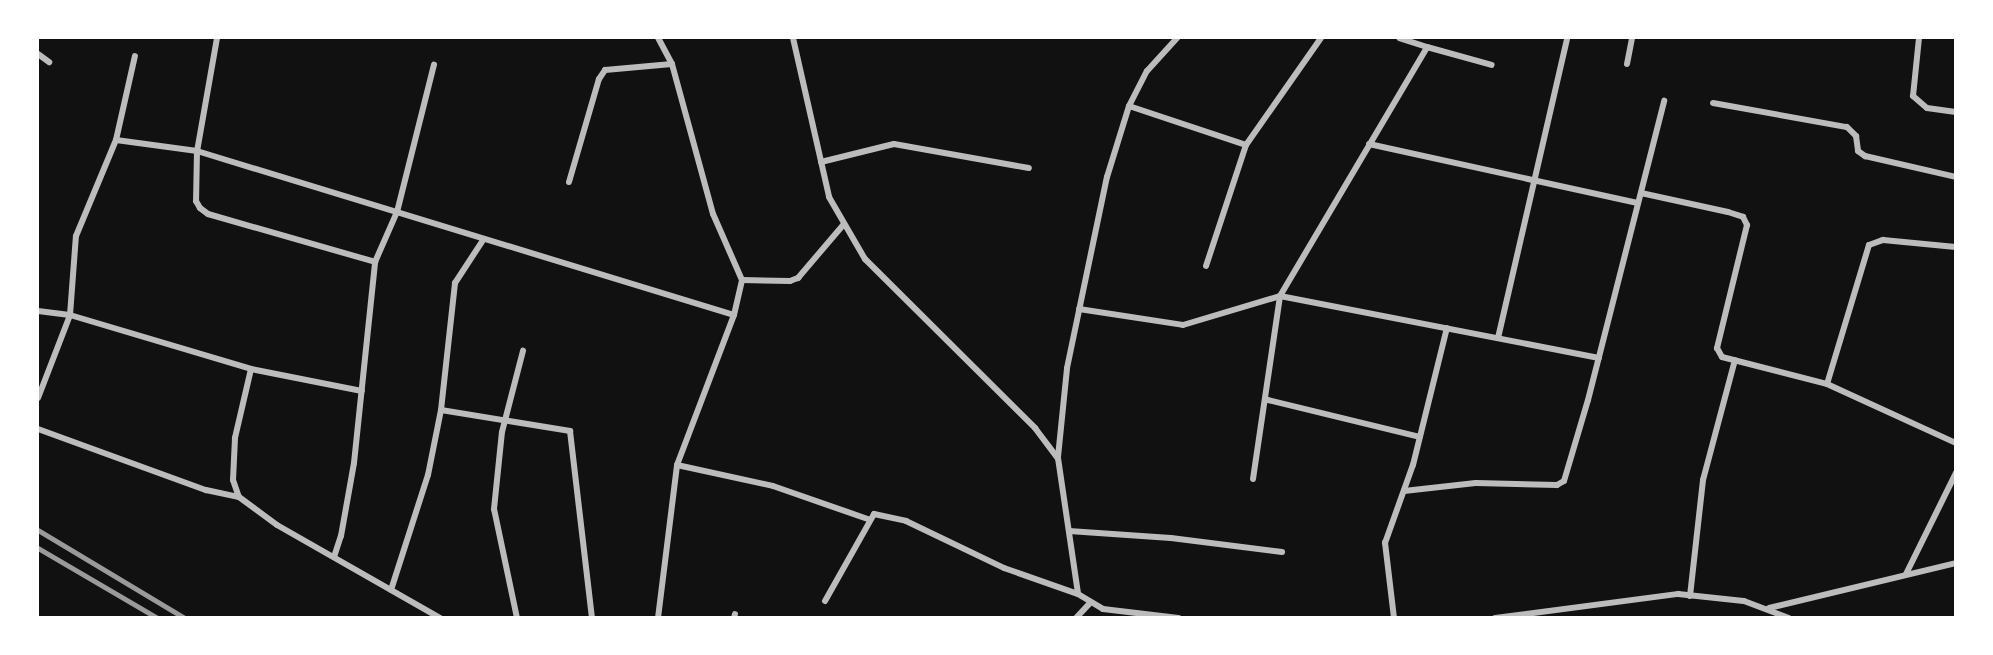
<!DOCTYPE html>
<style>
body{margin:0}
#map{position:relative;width:1993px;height:655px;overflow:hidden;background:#111;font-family:"PT Sans",sans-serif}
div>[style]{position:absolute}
.minor>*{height:6px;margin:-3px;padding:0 3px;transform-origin:3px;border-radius:3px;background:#bcbcbc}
.rail>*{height:4.5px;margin:-2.25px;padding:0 2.25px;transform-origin:2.25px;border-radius:2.25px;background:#9a9a9a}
span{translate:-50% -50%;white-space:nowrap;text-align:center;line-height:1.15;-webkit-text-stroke:6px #fff;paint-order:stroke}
.frame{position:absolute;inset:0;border:39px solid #fff;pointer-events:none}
</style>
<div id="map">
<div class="minor">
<i style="left:217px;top:38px;width:115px;rotate:100deg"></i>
<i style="left:197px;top:151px;width:50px;rotate:91.1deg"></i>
<i style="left:196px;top:201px;width:8px;rotate:60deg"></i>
<i style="left:200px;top:208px;width:10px;rotate:37deg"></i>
<i style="left:208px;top:214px;width:174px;rotate:16deg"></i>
<i style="left:793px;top:38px;width:163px;rotate:77.2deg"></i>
<i style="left:829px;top:197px;width:72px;rotate:59.9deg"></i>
<i style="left:865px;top:259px;width:240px;rotate:44.8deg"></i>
<i style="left:1035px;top:428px;width:38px;rotate:53deg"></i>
<i style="left:1058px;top:458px;width:137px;rotate:81.6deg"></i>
<i style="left:1078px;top:594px;width:29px;rotate:31deg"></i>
<i style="left:1103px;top:609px;width:76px;rotate:6.8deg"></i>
<i style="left:1919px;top:38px;width:58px;rotate:95.9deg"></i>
<i style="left:1913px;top:96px;width:18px;rotate:41deg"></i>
<i style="left:1927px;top:108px;width:29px;rotate:8deg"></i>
<i style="left:1427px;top:47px;width:67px;rotate:15.5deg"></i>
<i style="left:38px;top:54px;width:14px;rotate:36deg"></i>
<i style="left:1627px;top:64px;width:26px;rotate:-79deg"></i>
<i style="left:1713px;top:103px;width:136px;rotate:10.2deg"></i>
<i style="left:1847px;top:127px;width:13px;rotate:45deg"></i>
<i style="left:1856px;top:136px;width:15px;rotate:82deg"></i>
<i style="left:1858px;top:151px;width:9px;rotate:36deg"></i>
<i style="left:1865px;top:156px;width:93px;rotate:13deg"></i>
<i style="left:1129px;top:106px;width:123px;rotate:18.4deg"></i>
<i style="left:116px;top:140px;width:82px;rotate:7.7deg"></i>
<i style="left:197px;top:151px;width:561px;rotate:16.98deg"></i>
<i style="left:1369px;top:144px;width:275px;rotate:12.4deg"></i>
<i style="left:821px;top:162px;width:75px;rotate:-13.9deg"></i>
<i style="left:894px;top:144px;width:137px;rotate:10.1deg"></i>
<i style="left:569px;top:182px;width:107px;rotate:-73.8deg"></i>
<i style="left:599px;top:79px;width:11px;rotate:-56deg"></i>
<i style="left:605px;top:70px;width:67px;rotate:-5.1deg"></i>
<i style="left:1641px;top:193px;width:89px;rotate:12.3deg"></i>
<i style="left:1728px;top:212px;width:16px;rotate:18deg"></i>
<i style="left:1743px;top:217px;width:9px;rotate:63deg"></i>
<i style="left:1747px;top:225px;width:127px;rotate:103.7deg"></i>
<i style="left:1717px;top:348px;width:10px;rotate:61deg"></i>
<i style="left:1722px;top:357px;width:108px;rotate:14.4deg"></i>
<i style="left:1827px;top:384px;width:142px;rotate:24.6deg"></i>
<i style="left:1206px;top:266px;width:127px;rotate:-71.7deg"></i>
<i style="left:1246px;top:145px;width:131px;rotate:-55deg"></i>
<i style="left:742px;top:280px;width:48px;rotate:1.2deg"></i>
<i style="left:790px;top:281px;width:9px;rotate:-21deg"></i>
<i style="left:798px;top:278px;width:71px;rotate:-49.6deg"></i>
<i style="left:1079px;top:309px;width:105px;rotate:8.7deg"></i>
<i style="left:1183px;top:325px;width:101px;rotate:-16.6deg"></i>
<i style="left:1280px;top:296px;width:325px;rotate:11deg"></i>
<i style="left:38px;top:311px;width:32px;rotate:7deg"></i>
<i style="left:70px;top:315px;width:189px;rotate:16.6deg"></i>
<i style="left:251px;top:369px;width:113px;rotate:11.2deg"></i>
<i style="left:1498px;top:338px;width:308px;rotate:-77deg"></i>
<i style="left:251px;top:369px;width:71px;rotate:103.1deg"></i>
<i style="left:235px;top:438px;width:42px;rotate:92.7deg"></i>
<i style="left:233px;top:480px;width:18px;rotate:71deg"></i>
<i style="left:239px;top:497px;width:47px;rotate:36.4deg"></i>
<i style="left:277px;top:525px;width:188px;rotate:29.7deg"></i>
<i style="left:1827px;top:384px;width:145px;rotate:-73.2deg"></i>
<i style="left:1869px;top:245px;width:15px;rotate:-20deg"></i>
<i style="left:1883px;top:240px;width:73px;rotate:5.5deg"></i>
<i style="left:38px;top:398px;width:89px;rotate:-68.9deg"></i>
<i style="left:70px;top:315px;width:79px;rotate:-85.7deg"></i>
<i style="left:76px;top:236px;width:104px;rotate:-67.4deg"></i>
<i style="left:116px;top:140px;width:86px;rotate:-77.3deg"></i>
<i style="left:1268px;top:400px;width:156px;rotate:13.7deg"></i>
<i style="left:441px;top:410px;width:131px;rotate:9.2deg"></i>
<i style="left:570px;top:431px;width:188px;rotate:83.3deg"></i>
<i style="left:38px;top:429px;width:179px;rotate:20deg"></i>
<i style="left:206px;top:490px;width:34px;rotate:12deg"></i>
<i style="left:1058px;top:457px;width:89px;rotate:-84.2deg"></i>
<i style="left:1067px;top:368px;width:195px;rotate:-78.2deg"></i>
<i style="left:1107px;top:177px;width:74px;rotate:-72.8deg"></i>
<i style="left:1129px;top:106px;width:39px;rotate:-63deg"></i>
<i style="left:1147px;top:71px;width:45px;rotate:-47.7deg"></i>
<i style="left:677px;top:465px;width:98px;rotate:12.3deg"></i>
<i style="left:773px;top:486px;width:101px;rotate:19.2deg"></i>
<i style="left:1253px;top:479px;width:185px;rotate:-81.6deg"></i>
<i style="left:1280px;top:296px;width:289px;rotate:-59.4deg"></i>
<i style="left:1427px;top:47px;width:29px;rotate:-162deg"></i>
<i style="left:1404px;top:491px;width:72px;rotate:-6.3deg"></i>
<i style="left:1476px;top:483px;width:81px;rotate:1.4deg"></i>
<i style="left:1557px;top:485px;width:8px;rotate:-30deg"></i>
<i style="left:1564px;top:481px;width:84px;rotate:-73.5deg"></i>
<i style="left:1588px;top:400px;width:309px;rotate:-75.7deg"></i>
<i style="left:1069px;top:531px;width:102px;rotate:3.9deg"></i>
<i style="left:1171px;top:538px;width:112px;rotate:7.2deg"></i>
<i style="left:334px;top:557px;width:22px;rotate:-72deg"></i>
<i style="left:341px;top:536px;width:74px;rotate:-79.9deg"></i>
<i style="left:354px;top:463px;width:202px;rotate:-84deg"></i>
<i style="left:375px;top:262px;width:55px;rotate:-66.3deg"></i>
<i style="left:397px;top:212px;width:152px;rotate:-75.9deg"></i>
<i style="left:1906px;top:574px;width:113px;rotate:-63.7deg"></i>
<i style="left:391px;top:590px;width:121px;rotate:-72.2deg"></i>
<i style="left:428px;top:475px;width:66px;rotate:-78.7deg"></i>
<i style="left:441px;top:410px;width:128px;rotate:-83.7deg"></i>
<i style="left:455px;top:283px;width:51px;rotate:-56.9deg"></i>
<i style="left:1690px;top:596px;width:117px;rotate:-83.6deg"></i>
<i style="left:1703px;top:480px;width:124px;rotate:-75.1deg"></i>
<i style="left:825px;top:601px;width:100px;rotate:-60.6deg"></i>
<i style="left:874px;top:514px;width:33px;rotate:12deg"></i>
<i style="left:906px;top:521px;width:109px;rotate:25.6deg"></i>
<i style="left:1004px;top:568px;width:78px;rotate:19.4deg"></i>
<i style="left:1769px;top:608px;width:192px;rotate:-13.5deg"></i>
<i style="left:517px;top:618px;width:111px;rotate:-101.9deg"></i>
<i style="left:494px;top:509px;width:77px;rotate:-84.1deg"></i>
<i style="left:502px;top:432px;width:84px;rotate:-75.5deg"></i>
<i style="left:658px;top:618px;width:154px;rotate:-82.9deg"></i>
<i style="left:677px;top:465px;width:160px;rotate:-69.2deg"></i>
<i style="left:734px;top:315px;width:36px;rotate:-77deg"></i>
<i style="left:742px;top:280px;width:72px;rotate:-113.7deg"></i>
<i style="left:713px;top:214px;width:156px;rotate:-105.3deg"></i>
<i style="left:672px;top:64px;width:30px;rotate:-118deg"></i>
<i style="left:734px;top:618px;width:4px;rotate:-76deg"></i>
<i style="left:1076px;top:618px;width:19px;rotate:-47deg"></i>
<i style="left:1394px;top:618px;width:76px;rotate:-96.8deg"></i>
<i style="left:1385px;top:543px;width:83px;rotate:-70.3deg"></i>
<i style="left:1413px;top:465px;width:141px;rotate:-76.1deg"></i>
<i style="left:1495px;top:618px;width:185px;rotate:-7.5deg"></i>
<i style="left:1678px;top:594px;width:66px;rotate:6.1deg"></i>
<i style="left:1744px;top:601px;width:48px;rotate:20.7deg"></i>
</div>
<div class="rail">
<i style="left:38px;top:530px;width:171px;rotate:30.9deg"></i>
<i style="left:38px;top:548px;width:139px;rotate:30.3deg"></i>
</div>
<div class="frame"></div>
</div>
